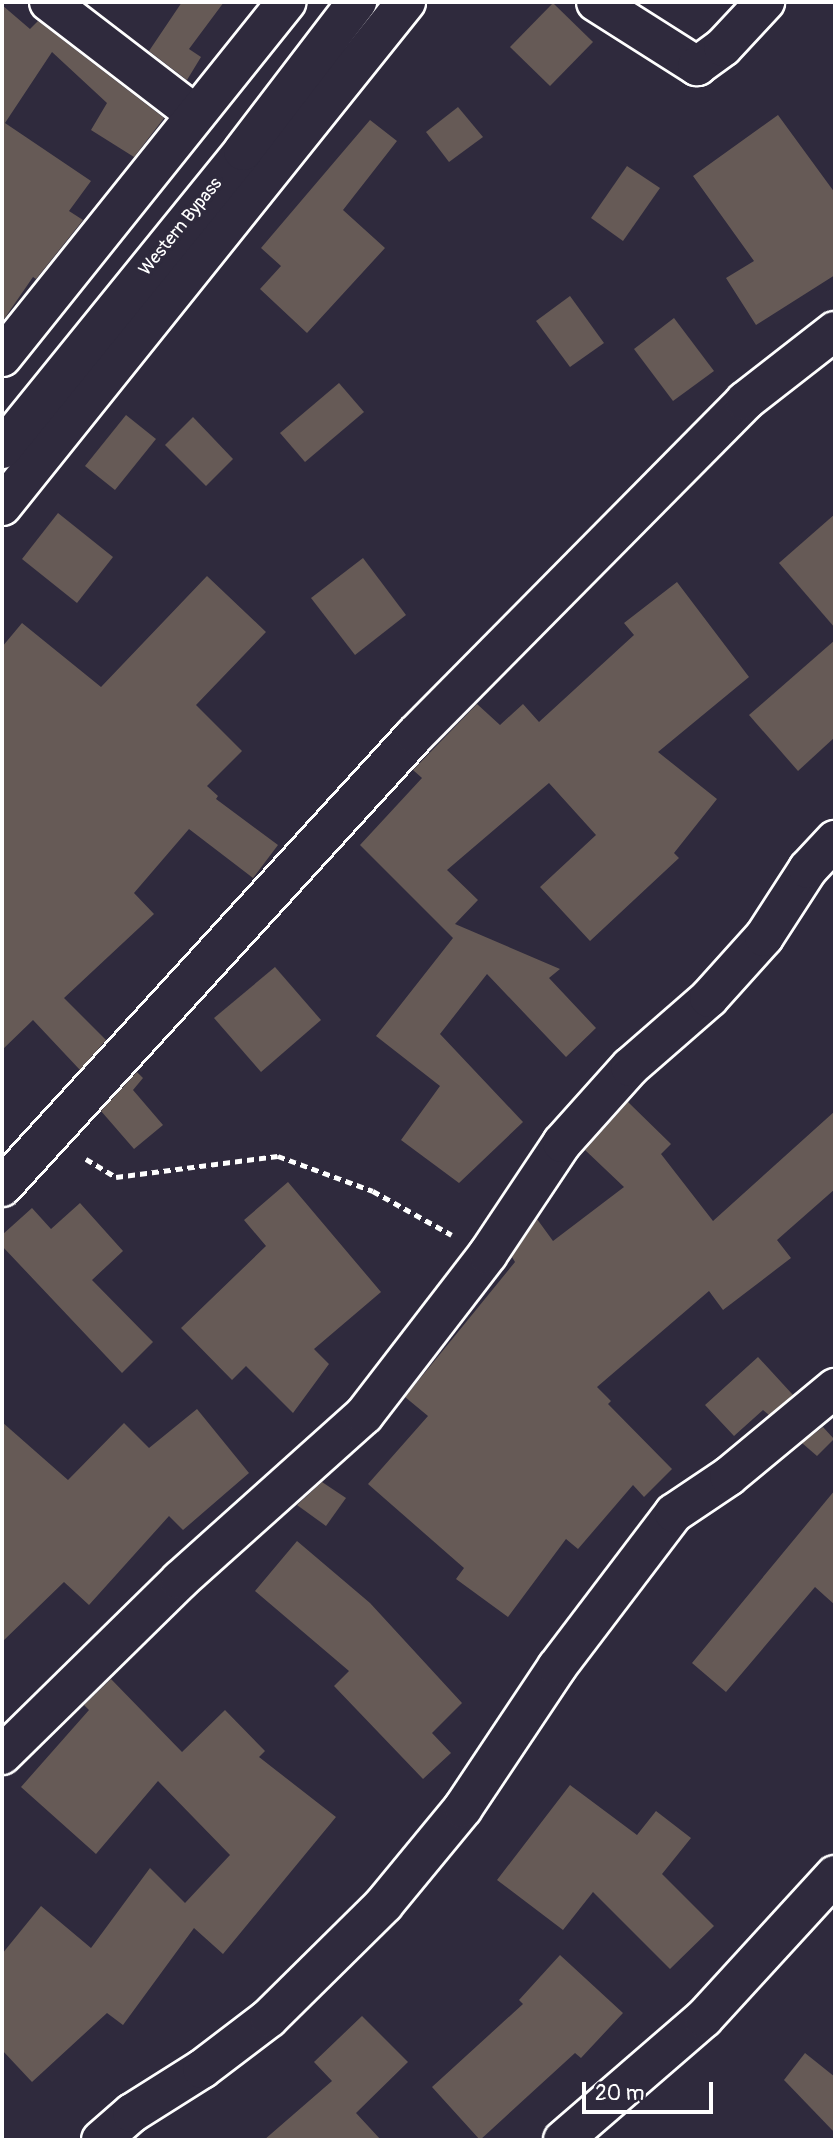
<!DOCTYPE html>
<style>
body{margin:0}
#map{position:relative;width:837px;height:2142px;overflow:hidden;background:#2f2a3d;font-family:Pangolin,sans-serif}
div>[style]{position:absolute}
.building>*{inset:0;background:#665a56}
.path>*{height:4.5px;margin-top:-2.25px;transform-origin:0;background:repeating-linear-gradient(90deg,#fff 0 7px,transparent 0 12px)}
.roads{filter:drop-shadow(2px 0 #fff) drop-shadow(-2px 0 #fff) drop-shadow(0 2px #fff) drop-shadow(0 -2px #fff)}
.minor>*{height:38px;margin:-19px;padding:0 19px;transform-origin:19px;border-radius:19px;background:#2f2a3d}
.major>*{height:38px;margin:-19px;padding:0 19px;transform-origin:19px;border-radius:19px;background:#2f2a3d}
span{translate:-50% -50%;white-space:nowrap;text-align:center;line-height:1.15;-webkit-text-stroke:6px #2f2a3d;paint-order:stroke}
.street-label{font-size:18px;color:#fff}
.frame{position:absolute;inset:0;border:4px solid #fff;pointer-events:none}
.scale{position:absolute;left:582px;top:2082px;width:131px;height:32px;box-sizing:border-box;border:4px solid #fff;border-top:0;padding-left:9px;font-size:21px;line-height:24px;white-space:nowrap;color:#fff;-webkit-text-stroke:5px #2f2a3d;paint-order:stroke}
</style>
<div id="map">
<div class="building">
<i style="clip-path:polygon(182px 2px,224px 2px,189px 49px,201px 57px,187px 80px,149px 51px)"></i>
<i style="clip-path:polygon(553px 3px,593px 42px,550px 86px,510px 47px)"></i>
<i style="clip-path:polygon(2px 5px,30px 29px,38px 21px,164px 118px,134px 157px,91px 130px,107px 103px,52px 52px,5px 123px,91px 181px,69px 211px,83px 220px,36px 279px,33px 277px,2px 322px)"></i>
<i style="clip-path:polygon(458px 107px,483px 137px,449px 162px,426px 132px)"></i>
<i style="clip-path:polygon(778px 115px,835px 193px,835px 275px,756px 325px,726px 278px,754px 261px,693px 176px)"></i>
<i style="clip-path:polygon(370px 120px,397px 141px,343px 210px,385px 248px,307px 333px,260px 289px,281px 266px,261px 248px)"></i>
<i style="clip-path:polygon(627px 166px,660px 188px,623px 241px,591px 218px)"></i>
<i style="clip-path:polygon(570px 296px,604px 343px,570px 367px,536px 321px)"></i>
<i style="clip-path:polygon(674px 318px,714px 371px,673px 401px,634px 349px)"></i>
<i style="clip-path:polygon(339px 383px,364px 412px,305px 462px,280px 433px)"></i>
<i style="clip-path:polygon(126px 415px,156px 439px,115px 490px,85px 466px)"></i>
<i style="clip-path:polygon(193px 417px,233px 459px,206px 486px,165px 445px)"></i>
<i style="clip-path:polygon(58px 513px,113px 557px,77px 603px,22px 559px)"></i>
<i style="clip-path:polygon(835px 514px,835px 628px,779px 563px)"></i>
<i style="clip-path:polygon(363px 558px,406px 615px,355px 655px,311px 598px)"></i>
<i style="clip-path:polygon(207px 576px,266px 632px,196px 705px,242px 751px,207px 786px,218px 796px,216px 799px,278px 845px,253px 878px,189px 829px,134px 893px,154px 914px,64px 998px,106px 1040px,80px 1070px,33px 1020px,2px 1050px,2px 647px,22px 623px,101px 687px)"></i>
<i style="clip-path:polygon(677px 582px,749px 677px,658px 752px,717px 799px,674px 853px,679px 858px,590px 941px,540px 887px,596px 835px,549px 783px,447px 870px,478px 900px,455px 924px,560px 969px,549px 978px,596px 1028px,566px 1057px,487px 974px,440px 1034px,523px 1122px,459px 1183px,401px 1140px,440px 1086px,376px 1036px,453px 938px,360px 845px,422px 778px,413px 770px,477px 704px,500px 725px,523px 704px,539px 722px,634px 635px,624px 623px)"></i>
<i style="clip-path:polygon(835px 640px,835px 737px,798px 771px,749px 715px)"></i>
<i style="clip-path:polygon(275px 967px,321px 1020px,261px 1072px,214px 1018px)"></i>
<i style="clip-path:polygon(137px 1072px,143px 1078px,133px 1090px,163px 1125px,134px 1149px,101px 1111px)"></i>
<i style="clip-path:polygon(628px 1102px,671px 1144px,661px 1154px,713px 1221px,835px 1111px,835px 1189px,777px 1240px,791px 1258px,723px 1310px,709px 1291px,597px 1387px,611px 1401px,608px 1404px,672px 1469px,644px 1497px,633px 1485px,578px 1549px,566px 1539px,508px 1617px,456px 1579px,464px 1568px,368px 1484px,428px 1416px,405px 1397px,515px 1262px,512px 1257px,537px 1219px,553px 1241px,624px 1187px,585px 1150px)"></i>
<i style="clip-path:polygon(288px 1182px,381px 1292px,314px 1349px,329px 1364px,293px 1413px,246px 1366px,232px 1380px,181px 1328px,266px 1246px,244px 1220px)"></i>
<i style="clip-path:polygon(80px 1203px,123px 1251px,92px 1280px,153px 1342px,122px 1373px,2px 1246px,2px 1235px,32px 1208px,51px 1229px)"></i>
<i style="clip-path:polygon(758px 1357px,793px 1395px,769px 1415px,763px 1410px,734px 1436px,705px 1405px)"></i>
<i style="clip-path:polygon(197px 1409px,249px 1473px,183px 1530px,169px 1516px,89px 1605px,64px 1582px,2px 1642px,2px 1422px,68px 1480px,124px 1423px,149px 1448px)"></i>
<i style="clip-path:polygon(823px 1427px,834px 1439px,817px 1456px,802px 1443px)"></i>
<i style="clip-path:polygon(322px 1482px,346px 1498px,326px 1526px,297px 1505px)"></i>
<i style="clip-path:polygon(835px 1490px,835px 1605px,815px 1587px,726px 1692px,692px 1663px)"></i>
<i style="clip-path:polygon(297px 1541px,370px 1603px,462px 1703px,432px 1733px,451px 1753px,423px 1779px,334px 1686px,349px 1671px,255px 1591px)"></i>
<i style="clip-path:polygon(111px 1679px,182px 1752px,225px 1710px,265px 1751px,259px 1757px,336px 1817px,223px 1954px,194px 1928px,123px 2025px,107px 2013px,32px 2082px,2px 2050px,2px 1954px,41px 1906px,91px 1948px,150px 1868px,185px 1903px,230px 1855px,158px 1781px,96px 1854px,21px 1787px,89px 1710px,84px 1705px)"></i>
<i style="clip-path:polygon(570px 1785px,637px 1835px,656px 1811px,691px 1838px,662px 1874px,714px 1926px,670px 1969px,593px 1892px,563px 1930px,497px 1880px)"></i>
<i style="clip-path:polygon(560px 1955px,623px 2013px,581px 2058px,575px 2053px,480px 2140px,432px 2087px,523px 2004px,519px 2000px)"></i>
<i style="clip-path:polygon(362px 2016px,408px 2062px,356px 2113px,381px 2140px,264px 2140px,332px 2081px,314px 2062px)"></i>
<i style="clip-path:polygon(805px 2053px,835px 2077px,835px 2133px,784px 2080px)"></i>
</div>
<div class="path">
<i style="left:86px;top:1159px;width:35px;rotate:31deg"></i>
<i style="left:116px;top:1177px;width:163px;rotate:-7.4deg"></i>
<i style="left:278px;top:1156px;width:101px;rotate:20.2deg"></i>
<i style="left:373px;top:1191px;width:90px;rotate:29.1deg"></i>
</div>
<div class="roads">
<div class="minor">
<i style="left:49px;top:2px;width:184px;rotate:37.5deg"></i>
<i style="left:596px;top:2px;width:120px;rotate:32.4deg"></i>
<i style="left:697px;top:66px;width:32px;rotate:-36deg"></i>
<i style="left:723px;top:47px;width:62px;rotate:-47deg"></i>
<i style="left:2px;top:357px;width:455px;rotate:-51.3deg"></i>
<i style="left:2px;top:506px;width:646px;rotate:-51.28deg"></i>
<i style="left:2px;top:1187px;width:612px;rotate:-47.58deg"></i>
<i style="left:415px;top:735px;width:470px;rotate:-45.3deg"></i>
<i style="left:745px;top:401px;width:114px;rotate:-37.9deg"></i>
<i style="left:2px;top:1755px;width:250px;rotate:-44.5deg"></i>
<i style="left:180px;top:1580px;width:247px;rotate:-41.9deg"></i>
<i style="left:364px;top:1415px;width:203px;rotate:-52.4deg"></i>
<i style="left:488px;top:1254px;width:133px;rotate:-56.3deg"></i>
<i style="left:562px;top:1143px;width:102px;rotate:-48.2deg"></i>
<i style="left:630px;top:1067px;width:105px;rotate:-41.1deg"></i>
<i style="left:709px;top:998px;width:82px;rotate:-48deg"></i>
<i style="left:764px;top:937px;width:81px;rotate:-57.1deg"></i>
<i style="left:808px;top:869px;width:40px;rotate:-47deg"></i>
<i style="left:101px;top:2140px;width:41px;rotate:-41.1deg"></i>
<i style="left:132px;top:2113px;width:83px;rotate:-32.2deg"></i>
<i style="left:202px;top:2069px;width:84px;rotate:-37.3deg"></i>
<i style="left:269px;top:2018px;width:162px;rotate:-44.7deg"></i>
<i style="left:384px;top:1904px;width:124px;rotate:-50.5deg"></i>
<i style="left:463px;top:1808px;width:169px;rotate:-56.3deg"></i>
<i style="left:557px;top:1667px;width:193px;rotate:-52.8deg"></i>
<i style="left:674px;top:1513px;width:66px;rotate:-33.9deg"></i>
<i style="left:729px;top:1476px;width:138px;rotate:-39.7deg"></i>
<i style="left:563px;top:2140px;width:186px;rotate:-40.9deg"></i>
<i style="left:704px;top:2018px;width:194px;rotate:-47.5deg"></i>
</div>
<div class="major">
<i style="left:2px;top:449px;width:383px;rotate:-51deg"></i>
<i style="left:243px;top:151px;width:188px;rotate:-52.6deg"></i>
</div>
</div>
<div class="street-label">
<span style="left:181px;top:227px;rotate:-51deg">Western Bypass</span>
</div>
<div class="frame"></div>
<div class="scale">20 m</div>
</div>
